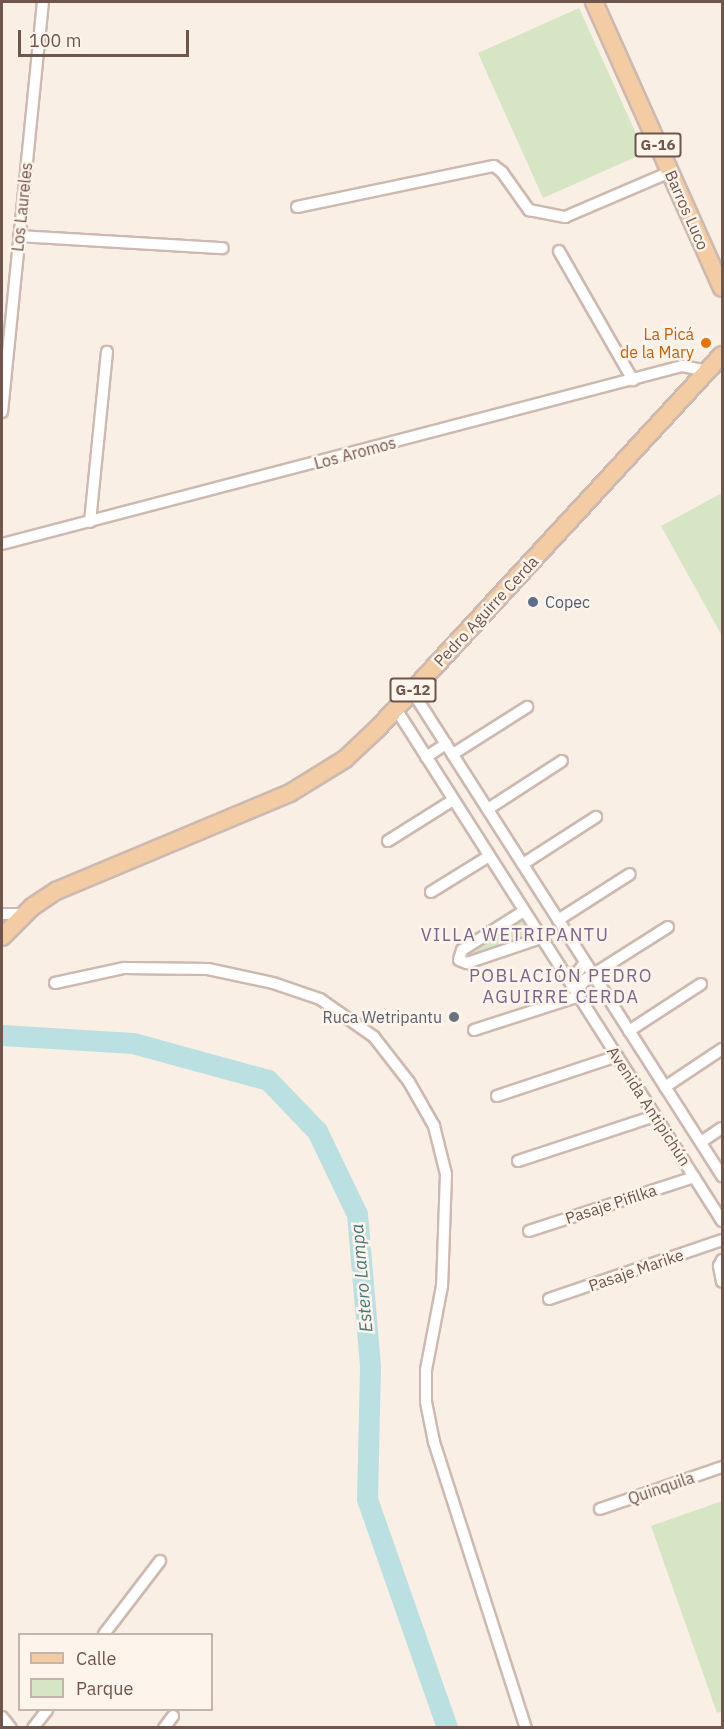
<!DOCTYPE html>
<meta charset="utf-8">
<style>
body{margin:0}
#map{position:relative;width:724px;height:1729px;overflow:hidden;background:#faefe5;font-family:"IBM Plex Sans",sans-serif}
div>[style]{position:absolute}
.green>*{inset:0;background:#d6e6c5}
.river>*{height:21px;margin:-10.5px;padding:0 10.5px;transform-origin:10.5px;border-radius:10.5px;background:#bbe0e1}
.roads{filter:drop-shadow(2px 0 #cdb9af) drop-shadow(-2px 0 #cdb9af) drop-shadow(0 2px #cdb9af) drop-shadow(0 -2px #cdb9af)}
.minor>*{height:10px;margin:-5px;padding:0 5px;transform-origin:5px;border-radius:5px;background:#fff}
.primary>*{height:16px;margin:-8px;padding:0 8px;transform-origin:8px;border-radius:8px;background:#f3cca3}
.dots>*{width:16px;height:16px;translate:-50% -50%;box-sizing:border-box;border:3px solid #fdf4eb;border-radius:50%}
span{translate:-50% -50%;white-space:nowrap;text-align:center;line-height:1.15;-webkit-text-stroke:5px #fdf4eb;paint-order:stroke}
.shield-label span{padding:2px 4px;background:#fdf4eb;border:2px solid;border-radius:4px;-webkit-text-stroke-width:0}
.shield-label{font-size:15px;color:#70554d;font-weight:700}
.street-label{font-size:16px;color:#70554d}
.food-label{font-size:16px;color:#c56008}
.right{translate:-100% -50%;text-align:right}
.service-label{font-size:16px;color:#4e5e75}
.left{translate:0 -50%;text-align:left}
.worship-label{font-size:16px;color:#5b616d}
.neighbourhood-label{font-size:18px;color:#7a658c;letter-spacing:1.5px}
.water-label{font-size:18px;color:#45777b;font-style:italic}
.frame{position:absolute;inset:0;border:3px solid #70554d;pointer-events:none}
.legend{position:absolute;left:18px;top:1633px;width:195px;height:78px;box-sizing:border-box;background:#fdf4eb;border:2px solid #c5b4ac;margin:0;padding:8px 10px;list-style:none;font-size:18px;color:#70554d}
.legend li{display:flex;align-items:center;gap:12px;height:30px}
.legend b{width:30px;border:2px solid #c5b4ac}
.scale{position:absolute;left:18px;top:30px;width:171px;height:27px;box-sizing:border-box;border:3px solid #70554d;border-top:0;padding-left:8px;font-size:18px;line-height:21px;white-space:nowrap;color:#70554d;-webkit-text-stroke:4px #fdf4eb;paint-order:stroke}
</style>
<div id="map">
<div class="green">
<i style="clip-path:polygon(579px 8px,645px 153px,543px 198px,478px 53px)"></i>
<i style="clip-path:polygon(722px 493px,722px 636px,661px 526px)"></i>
<i style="clip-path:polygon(521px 919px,532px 937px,470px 958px,465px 953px)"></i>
<i style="clip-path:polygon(722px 1501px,722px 1711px,717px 1713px,651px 1526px)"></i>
</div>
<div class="river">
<i style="left:2px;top:1035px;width:131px;rotate:3.5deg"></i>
<i style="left:133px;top:1043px;width:140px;rotate:15.3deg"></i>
<i style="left:268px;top:1080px;width:71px;rotate:46.1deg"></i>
<i style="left:317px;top:1131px;width:92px;rotate:64.3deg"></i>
<i style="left:357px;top:1214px;width:154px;rotate:85.1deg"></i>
<i style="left:370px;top:1367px;width:132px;rotate:91.3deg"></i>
<i style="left:367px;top:1499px;width:243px;rotate:70.7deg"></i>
</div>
<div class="roads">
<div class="minor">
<i style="left:297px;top:207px;width:201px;rotate:-11.8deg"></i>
<i style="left:494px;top:166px;width:10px;rotate:37deg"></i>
<i style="left:502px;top:172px;width:47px;rotate:54.6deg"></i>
<i style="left:529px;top:210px;width:37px;rotate:11deg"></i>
<i style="left:565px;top:217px;width:114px;rotate:-23.2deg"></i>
<i style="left:19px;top:236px;width:204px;rotate:3.4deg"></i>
<i style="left:559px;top:251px;width:149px;rotate:60.2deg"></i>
<i style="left:2px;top:412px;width:412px;rotate:-84.3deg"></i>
<i style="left:90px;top:522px;width:171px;rotate:-84.3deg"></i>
<i style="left:2px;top:544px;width:703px;rotate:-14.67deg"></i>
<i style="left:682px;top:366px;width:25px;rotate:11deg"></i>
<i style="left:412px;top:691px;width:576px;rotate:57.41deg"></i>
<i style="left:396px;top:709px;width:607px;rotate:57.51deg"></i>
<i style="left:453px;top:754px;width:88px;rotate:-32.4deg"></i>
<i style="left:426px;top:757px;width:24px;rotate:-33deg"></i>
<i style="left:488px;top:809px;width:88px;rotate:-33deg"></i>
<i style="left:388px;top:841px;width:77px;rotate:-32.2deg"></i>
<i style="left:523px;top:864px;width:87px;rotate:-32.8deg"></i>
<i style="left:431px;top:892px;width:68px;rotate:-31.8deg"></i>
<i style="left:524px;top:911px;width:73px;rotate:147.8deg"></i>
<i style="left:462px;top:950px;width:10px;rotate:107deg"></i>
<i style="left:459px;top:960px;width:9px;rotate:21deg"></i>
<i style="left:467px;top:963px;width:78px;rotate:-18.7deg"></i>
<i style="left:2px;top:914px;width:21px"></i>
<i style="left:558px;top:920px;width:85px;rotate:-32.6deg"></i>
<i style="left:565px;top:975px;width:13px;rotate:-13deg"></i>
<i style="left:578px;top:972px;width:12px;rotate:-55deg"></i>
<i style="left:55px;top:983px;width:71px;rotate:-12.3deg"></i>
<i style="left:124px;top:968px;width:84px;rotate:0.7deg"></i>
<i style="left:208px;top:969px;width:66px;rotate:12.2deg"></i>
<i style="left:273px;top:983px;width:50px;rotate:18.8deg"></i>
<i style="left:320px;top:999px;width:66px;rotate:35.1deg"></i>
<i style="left:374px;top:1037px;width:57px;rotate:52.1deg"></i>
<i style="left:409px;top:1082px;width:51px;rotate:60.4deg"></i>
<i style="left:434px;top:1126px;width:49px;rotate:76deg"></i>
<i style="left:446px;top:1174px;width:112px;rotate:92deg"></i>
<i style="left:442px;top:1286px;width:86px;rotate:100.8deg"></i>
<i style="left:426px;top:1370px;width:32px;rotate:90deg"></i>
<i style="left:426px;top:1402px;width:41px;rotate:78.7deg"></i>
<i style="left:434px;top:1442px;width:300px;rotate:72.2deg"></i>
<i style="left:576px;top:991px;width:16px;rotate:-50deg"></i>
<i style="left:586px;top:979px;width:97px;rotate:-32.4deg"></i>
<i style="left:474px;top:1030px;width:110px;rotate:-17.9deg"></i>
<i style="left:629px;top:1031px;width:86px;rotate:-33.1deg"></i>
<i style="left:665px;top:1087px;width:69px;rotate:-33.7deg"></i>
<i style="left:497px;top:1096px;width:126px;rotate:-18.4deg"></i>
<i style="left:701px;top:1142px;width:25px;rotate:-34deg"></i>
<i style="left:518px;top:1161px;width:144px;rotate:-18.2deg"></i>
<i style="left:529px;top:1231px;width:174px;rotate:-18.1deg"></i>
<i style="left:722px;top:1260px;width:7px;rotate:117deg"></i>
<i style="left:719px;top:1266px;width:16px;rotate:79deg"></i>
<i style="left:549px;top:1299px;width:183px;rotate:-18.8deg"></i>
<i style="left:600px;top:1509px;width:129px;rotate:-19deg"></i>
<i style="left:104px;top:1634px;width:92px;rotate:-52.5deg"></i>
<i style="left:2px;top:1717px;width:14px;rotate:51deg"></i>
<i style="left:33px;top:1728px;width:23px;rotate:-52deg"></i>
<i style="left:164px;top:1728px;width:15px;rotate:-53deg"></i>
</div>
<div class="primary">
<i style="left:594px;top:2px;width:313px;rotate:65.9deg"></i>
<i style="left:2px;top:937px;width:42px;rotate:-45deg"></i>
<i style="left:32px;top:907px;width:29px;rotate:-34deg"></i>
<i style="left:56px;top:891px;width:254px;rotate:-22.7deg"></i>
<i style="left:290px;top:793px;width:65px;rotate:-31.7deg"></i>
<i style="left:345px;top:759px;width:45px;rotate:-43.2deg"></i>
<i style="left:378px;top:728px;width:507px;rotate:-47.32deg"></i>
</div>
</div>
<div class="dots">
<i style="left:706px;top:343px;background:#e8710a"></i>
<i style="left:533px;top:602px;background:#5c6f8a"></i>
<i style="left:454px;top:1017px;background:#6b7280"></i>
</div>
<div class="shield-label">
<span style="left:658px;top:145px">G-16</span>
<span style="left:413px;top:690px">G-12</span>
</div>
<div class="street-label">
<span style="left:22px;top:207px;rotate:-84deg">Los Laureles</span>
<span style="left:687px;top:210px;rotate:66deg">Barros Luco</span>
<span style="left:355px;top:453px;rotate:-15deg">Los Aromos</span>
<span style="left:486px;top:611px;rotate:-47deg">Pedro Aguirre Cerda</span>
<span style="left:649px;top:1106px;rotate:57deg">Avenida Antipichún</span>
<span style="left:611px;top:1204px;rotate:-18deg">Pasaje Pifilka</span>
<span style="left:636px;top:1270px;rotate:-19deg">Pasaje Marike</span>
<span style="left:661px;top:1488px;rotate:-19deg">Quinquila</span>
</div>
<div class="food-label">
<span class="right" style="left:694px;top:343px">La Picá<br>de la Mary</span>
</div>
<div class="service-label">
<span class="left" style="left:545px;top:602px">Copec</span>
</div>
<div class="worship-label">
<span class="right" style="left:442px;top:1017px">Ruca Wetripantu</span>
</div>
<div class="neighbourhood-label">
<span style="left:515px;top:935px">VILLA WETRIPANTU</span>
<span style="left:561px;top:987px">POBLACIÓN PEDRO<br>AGUIRRE CERDA</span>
</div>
<div class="water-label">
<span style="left:362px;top:1278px;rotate:-95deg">Estero Lampa</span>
</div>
<div class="frame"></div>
<ul class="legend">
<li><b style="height:8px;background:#f3cca3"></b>Calle</li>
<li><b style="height:16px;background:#d6e6c5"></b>Parque</li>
</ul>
<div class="scale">100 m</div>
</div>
